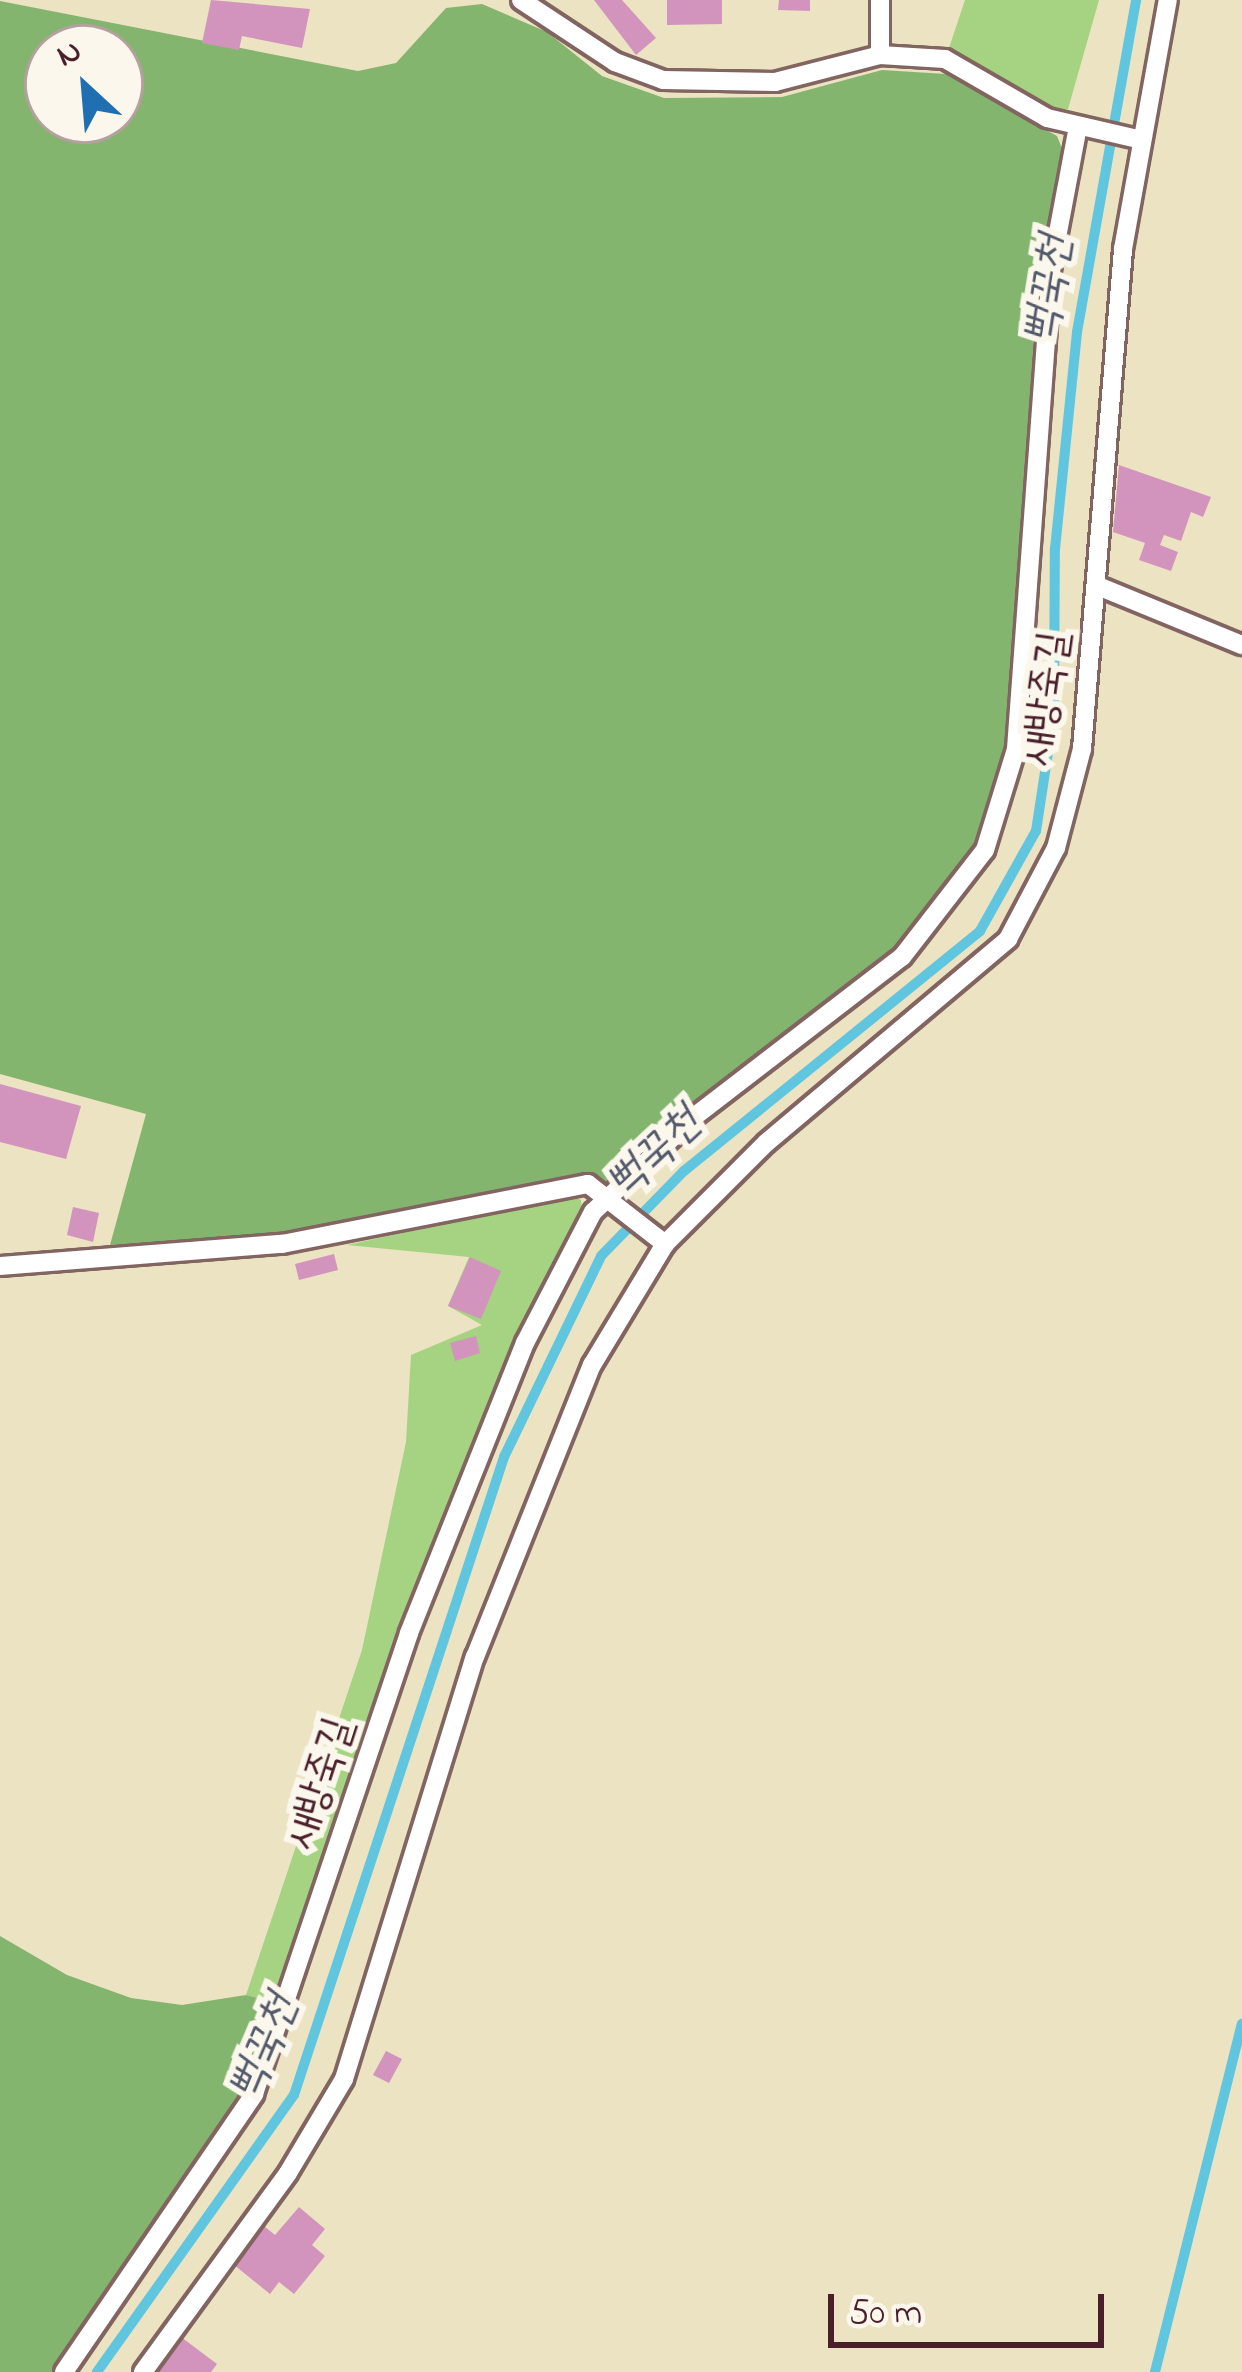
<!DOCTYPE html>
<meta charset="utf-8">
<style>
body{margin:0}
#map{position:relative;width:1242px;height:2372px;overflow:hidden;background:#ebe3c2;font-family:"Indie Flower","Poor Story",sans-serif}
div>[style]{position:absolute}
.green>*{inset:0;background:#a5d381}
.forest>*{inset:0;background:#84b56f}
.stream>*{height:10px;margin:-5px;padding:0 5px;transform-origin:5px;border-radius:5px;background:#60c5de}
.building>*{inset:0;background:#d294bc}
.roads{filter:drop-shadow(3px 0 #826460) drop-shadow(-3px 0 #826460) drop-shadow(0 3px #826460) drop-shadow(0 -3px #826460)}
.lane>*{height:18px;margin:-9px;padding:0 9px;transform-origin:9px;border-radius:9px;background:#fff}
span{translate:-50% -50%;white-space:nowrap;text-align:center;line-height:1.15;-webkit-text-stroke:12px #fbf7ec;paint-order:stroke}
.street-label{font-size:42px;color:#4a1f2b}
.water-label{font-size:45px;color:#52596a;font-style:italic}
.north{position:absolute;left:24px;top:24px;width:120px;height:120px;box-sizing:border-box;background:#fbf7ec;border:3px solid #b4a19f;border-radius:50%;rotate:334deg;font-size:33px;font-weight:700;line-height:48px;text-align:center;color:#4a1f2b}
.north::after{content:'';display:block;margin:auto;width:42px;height:54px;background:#1f6fb2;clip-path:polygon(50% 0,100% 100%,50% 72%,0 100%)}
.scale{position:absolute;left:828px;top:2294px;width:276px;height:54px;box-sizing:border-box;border:6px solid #4a1f2b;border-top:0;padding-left:15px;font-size:36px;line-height:42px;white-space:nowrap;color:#4a1f2b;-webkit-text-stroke:9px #fbf7ec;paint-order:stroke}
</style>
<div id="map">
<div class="green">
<i style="clip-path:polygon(965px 0,1099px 0,1068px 109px,1052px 111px,948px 51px)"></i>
<i style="clip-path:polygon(573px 1196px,581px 1200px,582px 1215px,517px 1343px,396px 1640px,275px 2002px,246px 1995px,362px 1650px,406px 1442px,411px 1355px,482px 1325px,448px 1306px,469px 1257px,347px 1245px)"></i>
</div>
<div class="forest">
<i style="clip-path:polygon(evenodd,0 1px,358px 71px,396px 63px,446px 8px,482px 4px,547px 32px,602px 76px,664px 98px,782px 97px,882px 70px,946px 74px,1057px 136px,1063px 151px,1038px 274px,1007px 747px,977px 845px,898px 950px,687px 1111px,607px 1186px,590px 1174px,282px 1234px,110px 1245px,146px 1114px,0 1074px,0 1px,48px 48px,120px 48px,120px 120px,48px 120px,48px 48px)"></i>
<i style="clip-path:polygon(0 1936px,67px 1975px,131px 1998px,182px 2005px,246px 1995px,275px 2002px,246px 2091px,58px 2372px,0 2372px)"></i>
</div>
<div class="stream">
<i style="left:97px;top:2372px;width:340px;rotate:-54.6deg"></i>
<i style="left:294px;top:2095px;width:672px;rotate:-71.78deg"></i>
<i style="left:504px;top:1457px;width:223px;rotate:-64.2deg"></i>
<i style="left:601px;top:1256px;width:119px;rotate:-45.7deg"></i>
<i style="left:684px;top:1171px;width:381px;rotate:-39deg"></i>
<i style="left:980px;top:931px;width:115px;rotate:-60.8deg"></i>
<i style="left:1036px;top:831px;width:118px;rotate:-81.3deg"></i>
<i style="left:1054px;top:714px;width:165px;rotate:-89.7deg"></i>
<i style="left:1055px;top:549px;width:218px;rotate:-84.2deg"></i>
<i style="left:1077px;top:332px;width:337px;rotate:-79.9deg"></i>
<i style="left:1155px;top:2372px;width:359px;rotate:-76deg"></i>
</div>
<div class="building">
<i style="clip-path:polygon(211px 0,310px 9px,302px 48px,242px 36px,239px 50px,202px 43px)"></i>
<i style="clip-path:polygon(594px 0,622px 0,656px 38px,636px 55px)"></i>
<i style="clip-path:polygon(667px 0,722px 0,722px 24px,667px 25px)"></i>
<i style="clip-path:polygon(779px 0,810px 0,810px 11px,778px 10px)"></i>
<i style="clip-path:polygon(1119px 465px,1211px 497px,1203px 517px,1191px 512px,1181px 541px,1164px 535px,1160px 545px,1178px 552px,1171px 571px,1139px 560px,1145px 543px,1113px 532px)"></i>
<i style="clip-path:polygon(0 1084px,81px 1106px,66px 1159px,0 1142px)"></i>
<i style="clip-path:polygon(73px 1207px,99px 1213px,93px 1242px,67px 1235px)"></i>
<i style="clip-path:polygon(334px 1254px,338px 1270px,299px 1280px,295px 1264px)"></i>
<i style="clip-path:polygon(470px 1257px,501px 1271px,481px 1319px,448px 1306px)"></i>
<i style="clip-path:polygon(476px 1336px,480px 1353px,455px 1361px,450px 1343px)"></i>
<i style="clip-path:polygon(386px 2051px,402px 2059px,389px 2083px,373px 2075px)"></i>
<i style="clip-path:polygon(299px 2207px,325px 2229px,312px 2245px,325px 2256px,294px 2294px,279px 2282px,270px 2294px,233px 2264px,264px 2226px,275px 2235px)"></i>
<i style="clip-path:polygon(181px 2337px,217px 2364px,211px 2372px,154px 2372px)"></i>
</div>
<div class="roads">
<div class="lane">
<i style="left:521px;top:0;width:113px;rotate:33.4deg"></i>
<i style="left:615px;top:62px;width:51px;rotate:20.6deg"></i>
<i style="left:663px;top:80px;width:112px;rotate:1deg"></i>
<i style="left:775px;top:82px;width:108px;rotate:-14.4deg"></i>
<i style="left:880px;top:0;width:55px;rotate:90deg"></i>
<i style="left:880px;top:55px;width:65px;rotate:3.5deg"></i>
<i style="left:945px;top:59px;width:118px;rotate:30deg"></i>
<i style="left:1047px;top:118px;width:93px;rotate:13deg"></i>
<i style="left:1098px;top:586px;width:156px;rotate:22.3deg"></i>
<i style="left:0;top:1266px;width:283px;rotate:-4.5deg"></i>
<i style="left:282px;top:1244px;width:312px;rotate:-11.1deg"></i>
<i style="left:588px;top:1184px;width:98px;rotate:37.9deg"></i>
<i style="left:64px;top:2372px;width:337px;rotate:-55.6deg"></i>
<i style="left:254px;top:2094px;width:486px;rotate:-71.4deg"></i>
<i style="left:409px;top:1633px;width:312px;rotate:-68.2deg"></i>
<i style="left:525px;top:1343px;width:148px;rotate:-62.6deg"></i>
<i style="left:593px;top:1212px;width:139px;rotate:-43.2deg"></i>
<i style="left:694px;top:1117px;width:262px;rotate:-37.6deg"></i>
<i style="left:902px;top:957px;width:135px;rotate:-52.2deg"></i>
<i style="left:985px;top:850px;width:106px;rotate:-72.9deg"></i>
<i style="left:1016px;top:749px;width:486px;rotate:-85.8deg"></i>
<i style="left:1052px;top:264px;width:139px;rotate:-79.3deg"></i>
<i style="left:143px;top:2372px;width:246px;rotate:-53.9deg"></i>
<i style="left:288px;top:2173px;width:109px;rotate:-59.2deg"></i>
<i style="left:344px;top:2079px;width:442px;rotate:-72.8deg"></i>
<i style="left:475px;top:1657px;width:315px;rotate:-68.2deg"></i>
<i style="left:592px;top:1365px;width:141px;rotate:-58.9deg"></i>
<i style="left:665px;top:1244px;width:143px;rotate:-45deg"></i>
<i style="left:766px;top:1143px;width:317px;rotate:-40.1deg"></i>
<i style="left:1008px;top:939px;width:103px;rotate:-62.2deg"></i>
<i style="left:1056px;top:848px;width:102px;rotate:-75.3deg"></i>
<i style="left:1082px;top:749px;width:502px;rotate:-85.31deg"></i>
<i style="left:1123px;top:249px;width:253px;rotate:-79.8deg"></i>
</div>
</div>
<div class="street-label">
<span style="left:1047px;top:699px;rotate:-82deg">새방죽길</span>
<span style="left:321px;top:1784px;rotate:-72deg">새방죽길</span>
</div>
<div class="water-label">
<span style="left:1050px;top:290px;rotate:-81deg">뻑꾹천</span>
<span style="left:655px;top:1154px;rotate:-43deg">뻑꾹천</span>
<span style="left:265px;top:2048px;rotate:-67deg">뻑꾹천</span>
</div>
<div class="north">N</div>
<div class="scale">50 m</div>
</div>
